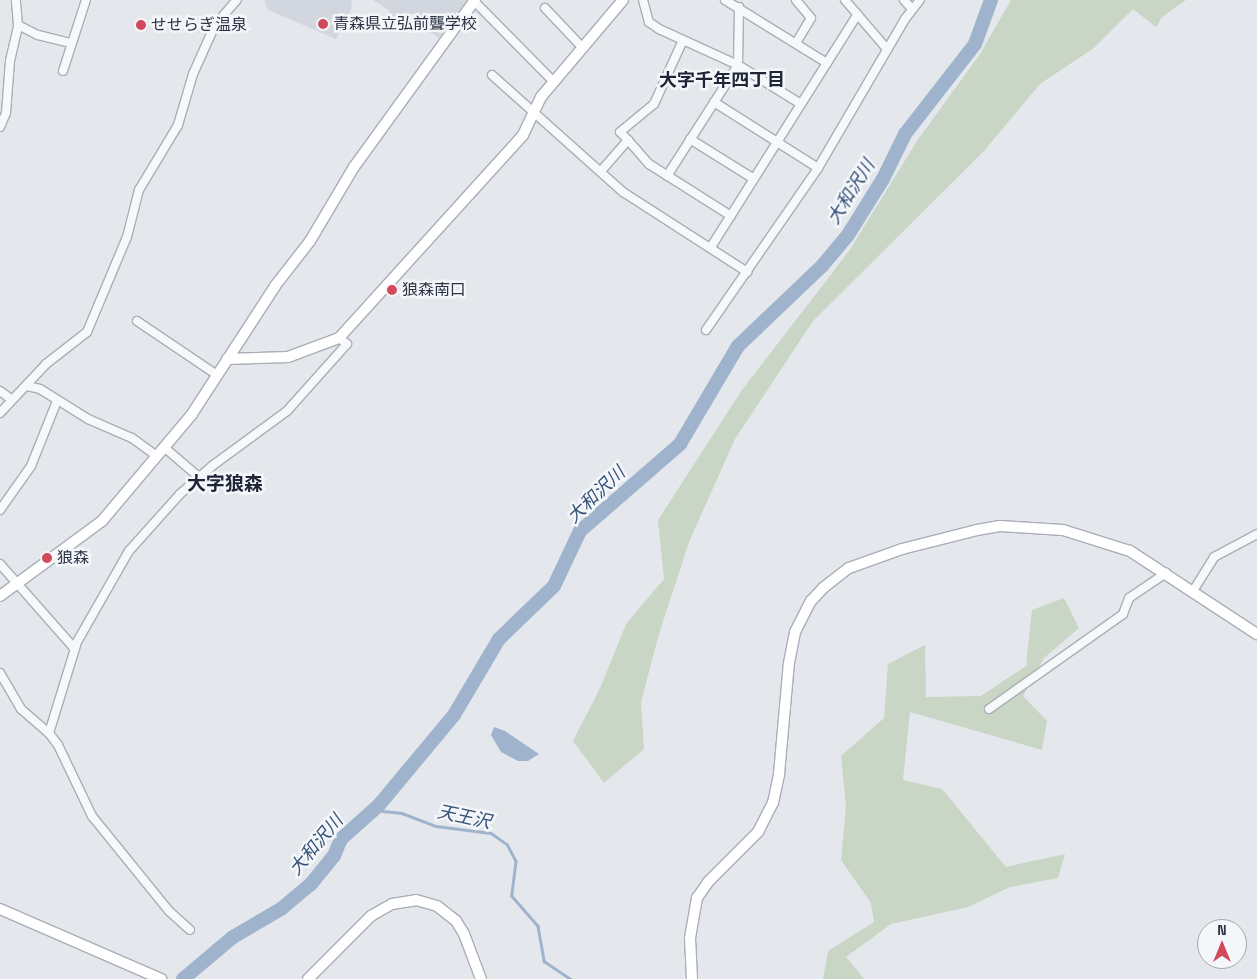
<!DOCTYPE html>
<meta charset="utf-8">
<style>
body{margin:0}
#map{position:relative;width:1257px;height:979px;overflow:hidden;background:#e4e7ec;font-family:"Space Grotesk","Noto Sans JP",sans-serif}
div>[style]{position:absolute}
.built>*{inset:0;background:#d2d6de}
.green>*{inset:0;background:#c9d6c5}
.water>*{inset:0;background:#9fb4cc}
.stream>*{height:2.5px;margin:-1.25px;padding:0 1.25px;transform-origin:1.25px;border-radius:1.25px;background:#9fb4cc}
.river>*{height:14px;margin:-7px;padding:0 7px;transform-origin:7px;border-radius:7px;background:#9fb4cc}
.roads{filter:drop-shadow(1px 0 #a9aeb7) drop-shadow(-1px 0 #a9aeb7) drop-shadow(0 1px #a9aeb7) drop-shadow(0 -1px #a9aeb7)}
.street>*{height:8px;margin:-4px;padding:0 4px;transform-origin:4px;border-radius:4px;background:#f7f8fa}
.secondary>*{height:10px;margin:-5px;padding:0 5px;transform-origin:5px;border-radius:5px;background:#fff}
.dots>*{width:14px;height:14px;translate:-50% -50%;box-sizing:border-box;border:2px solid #f4f6f9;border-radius:50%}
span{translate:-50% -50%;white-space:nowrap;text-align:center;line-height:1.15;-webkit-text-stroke:5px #f4f6f9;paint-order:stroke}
.poi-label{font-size:16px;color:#2b3445}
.left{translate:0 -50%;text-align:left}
.neighbourhood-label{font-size:18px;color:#1d2536;font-weight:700}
.water-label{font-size:18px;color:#34527a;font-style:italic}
.quarter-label{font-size:19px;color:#1d2536;font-weight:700}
.north{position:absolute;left:1197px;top:919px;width:50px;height:50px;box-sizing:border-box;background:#f4f6f9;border:1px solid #a4a8b1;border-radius:50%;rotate:0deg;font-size:14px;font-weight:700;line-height:20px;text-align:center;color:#2b3445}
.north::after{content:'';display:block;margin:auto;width:18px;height:22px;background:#d1495b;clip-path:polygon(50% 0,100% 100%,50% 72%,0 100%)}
</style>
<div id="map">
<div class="built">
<i style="clip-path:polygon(264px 0,352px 0,351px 10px,336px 39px,268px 10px)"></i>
<i style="clip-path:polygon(373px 0,467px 0,439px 38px,411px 19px,403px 31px,384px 20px,390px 11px)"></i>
</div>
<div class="green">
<i style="clip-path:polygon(1011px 0,1186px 0,1162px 17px,1156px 27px,1133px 9px,1094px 48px,1040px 84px,983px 152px,813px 321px,735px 439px,689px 542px,659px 634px,641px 702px,644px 749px,604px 783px,573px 741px,601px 686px,626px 624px,664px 579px,658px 520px,742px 390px,849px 251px,917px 141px,980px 54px)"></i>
<i style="clip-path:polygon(1064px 598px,1079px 628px,1044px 658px,1023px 696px,1047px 721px,1042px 750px,910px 712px,903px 780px,942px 789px,1006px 867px,1065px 854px,1058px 878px,1010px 887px,968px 907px,891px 924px,846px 957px,864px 979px,823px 979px,828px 951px,874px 922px,871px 903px,841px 860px,846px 806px,841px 756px,884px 718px,888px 664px,925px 645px,926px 697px,981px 696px,1026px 666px,1032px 610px)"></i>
</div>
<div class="water">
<i style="clip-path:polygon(494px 727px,505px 731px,539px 754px,528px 761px,518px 761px,501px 752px,491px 735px)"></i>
</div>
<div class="stream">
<i style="left:373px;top:810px;width:29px;rotate:6deg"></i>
<i style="left:402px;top:813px;width:36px;rotate:21deg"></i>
<i style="left:436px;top:826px;width:55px;rotate:7.3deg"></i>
<i style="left:491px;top:833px;width:19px;rotate:35deg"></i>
<i style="left:507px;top:844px;width:19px;rotate:62deg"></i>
<i style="left:516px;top:861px;width:35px;rotate:97deg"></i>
<i style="left:512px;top:896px;width:40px;rotate:49deg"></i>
<i style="left:538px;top:926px;width:36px;rotate:80deg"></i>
<i style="left:544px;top:961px;width:32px;rotate:34deg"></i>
</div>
<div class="river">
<i style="left:183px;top:979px;width:65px;rotate:-40deg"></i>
<i style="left:233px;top:937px;width:56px;rotate:-30.3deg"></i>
<i style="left:281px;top:909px;width:39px;rotate:-40deg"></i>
<i style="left:311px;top:884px;width:36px;rotate:-51deg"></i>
<i style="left:334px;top:856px;width:18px;rotate:-68deg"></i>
<i style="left:341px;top:839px;width:51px;rotate:-41.8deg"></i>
<i style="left:379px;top:805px;width:117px;rotate:-50.2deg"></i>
<i style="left:454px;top:715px;width:88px;rotate:-59.4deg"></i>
<i style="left:499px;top:639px;width:76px;rotate:-43.9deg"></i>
<i style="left:554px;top:586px;width:61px;rotate:-64.7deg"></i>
<i style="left:580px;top:531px;width:133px;rotate:-41deg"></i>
<i style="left:680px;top:444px;width:114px;rotate:-59.4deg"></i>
<i style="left:738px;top:346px;width:116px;rotate:-43.6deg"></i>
<i style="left:822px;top:266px;width:40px;rotate:-50deg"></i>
<i style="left:848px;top:235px;width:66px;rotate:-58deg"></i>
<i style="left:883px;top:179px;width:50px;rotate:-63.9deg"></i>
<i style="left:905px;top:134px;width:114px;rotate:-52.1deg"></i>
<i style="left:975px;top:44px;width:47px;rotate:-70deg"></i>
</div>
<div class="roads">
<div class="street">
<i style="left:643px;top:0;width:23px;rotate:75deg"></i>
<i style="left:649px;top:22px;width:12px;rotate:35deg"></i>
<i style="left:659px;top:29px;width:87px;rotate:24.5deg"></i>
<i style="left:738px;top:65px;width:74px;rotate:31.8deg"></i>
<i style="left:725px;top:0;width:120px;rotate:31.7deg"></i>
<i style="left:845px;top:0;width:65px;rotate:49.4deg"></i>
<i style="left:904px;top:0;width:12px;rotate:48deg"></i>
<i style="left:474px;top:1px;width:114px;rotate:45.4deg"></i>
<i style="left:545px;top:8px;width:55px;rotate:46.5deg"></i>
<i style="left:18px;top:25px;width:22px;rotate:27deg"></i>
<i style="left:38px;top:35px;width:33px;rotate:14deg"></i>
<i style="left:796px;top:43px;width:29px;rotate:-59deg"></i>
<i style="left:811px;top:18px;width:23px;rotate:-130deg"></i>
<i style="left:63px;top:71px;width:75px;rotate:-72.1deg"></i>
<i style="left:492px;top:75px;width:176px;rotate:41.8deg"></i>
<i style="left:623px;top:192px;width:148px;rotate:32.8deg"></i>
<i style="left:714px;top:102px;width:123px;rotate:32.4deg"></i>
<i style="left:0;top:127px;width:15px;rotate:-67deg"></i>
<i style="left:6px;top:113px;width:52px;rotate:-85.6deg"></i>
<i style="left:10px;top:61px;width:37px;rotate:-77deg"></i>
<i style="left:18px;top:25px;width:25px;rotate:-95deg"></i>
<i style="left:690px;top:139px;width:75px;rotate:32deg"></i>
<i style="left:628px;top:140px;width:11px;rotate:-135deg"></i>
<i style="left:620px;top:132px;width:44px;rotate:-39.5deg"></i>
<i style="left:654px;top:104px;width:70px;rotate:-65.6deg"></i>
<i style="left:601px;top:171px;width:41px;rotate:-48.9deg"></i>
<i style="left:628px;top:140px;width:32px;rotate:49deg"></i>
<i style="left:649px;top:164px;width:97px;rotate:32.4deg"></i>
<i style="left:667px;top:176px;width:132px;rotate:-57.4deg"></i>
<i style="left:738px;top:65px;width:58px;rotate:-89deg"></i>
<i style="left:711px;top:247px;width:275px;rotate:-57.8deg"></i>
<i style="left:137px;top:321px;width:97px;rotate:34deg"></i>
<i style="left:706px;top:330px;width:197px;rotate:-55.3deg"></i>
<i style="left:818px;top:168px;width:173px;rotate:-59.7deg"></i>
<i style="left:905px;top:19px;width:24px;rotate:-52deg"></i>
<i style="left:27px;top:386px;width:13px;rotate:13deg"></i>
<i style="left:40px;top:389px;width:57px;rotate:32deg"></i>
<i style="left:88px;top:419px;width:48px;rotate:23.4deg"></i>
<i style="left:132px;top:438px;width:31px;rotate:36deg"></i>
<i style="left:0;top:391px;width:14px;rotate:36deg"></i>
<i style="left:0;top:413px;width:67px;rotate:-46.8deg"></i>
<i style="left:46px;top:364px;width:52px;rotate:-38deg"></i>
<i style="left:87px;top:332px;width:103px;rotate:-67.2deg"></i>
<i style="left:127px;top:237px;width:49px;rotate:-75.7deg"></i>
<i style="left:139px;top:190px;width:76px;rotate:-59deg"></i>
<i style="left:178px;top:125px;width:53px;rotate:-73.6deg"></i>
<i style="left:193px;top:74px;width:54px;rotate:-65.8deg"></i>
<i style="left:215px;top:25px;width:33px;rotate:-49deg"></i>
<i style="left:165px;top:448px;width:45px;rotate:40.5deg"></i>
<i style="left:0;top:510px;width:54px;rotate:-54.8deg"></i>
<i style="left:31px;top:466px;width:70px;rotate:-68.2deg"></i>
<i style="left:0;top:564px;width:113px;rotate:48.6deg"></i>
<i style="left:1193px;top:591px;width:40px;rotate:-58deg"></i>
<i style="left:1214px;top:557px;width:49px;rotate:-28.1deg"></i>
<i style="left:0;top:673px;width:42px;rotate:59.7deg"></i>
<i style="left:21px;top:709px;width:37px;rotate:41deg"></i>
<i style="left:49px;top:733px;width:15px;rotate:53deg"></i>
<i style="left:58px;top:745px;width:79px;rotate:64.4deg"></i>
<i style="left:92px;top:816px;width:122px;rotate:51deg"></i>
<i style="left:169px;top:911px;width:28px;rotate:42deg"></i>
<i style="left:989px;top:709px;width:164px;rotate:-35.3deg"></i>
<i style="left:1123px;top:614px;width:17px;rotate:-69deg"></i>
<i style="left:1129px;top:598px;width:45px;rotate:-34deg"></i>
<i style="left:49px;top:733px;width:95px;rotate:-72.9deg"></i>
<i style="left:77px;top:642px;width:105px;rotate:-60.3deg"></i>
<i style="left:129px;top:551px;width:76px;rotate:-48.2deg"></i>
<i style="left:180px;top:494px;width:43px;rotate:-41.2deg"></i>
<i style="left:212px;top:466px;width:93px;rotate:-36.3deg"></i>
<i style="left:287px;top:411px;width:90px;rotate:-48.2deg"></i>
<i style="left:347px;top:344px;width:10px;rotate:-143deg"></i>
</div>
<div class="secondary">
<i style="left:227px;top:359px;width:61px;rotate:-1.9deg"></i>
<i style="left:288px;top:357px;width:54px;rotate:-20.4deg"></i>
<i style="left:339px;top:338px;width:274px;rotate:-47.8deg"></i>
<i style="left:523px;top:135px;width:42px;rotate:-64.7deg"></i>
<i style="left:541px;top:97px;width:127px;rotate:-49.8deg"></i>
<i style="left:0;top:596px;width:127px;rotate:-36.3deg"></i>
<i style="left:102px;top:521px;width:140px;rotate:-49.9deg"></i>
<i style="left:192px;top:414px;width:153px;rotate:-57deg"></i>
<i style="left:275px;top:286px;width:57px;rotate:-52.1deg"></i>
<i style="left:310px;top:241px;width:86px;rotate:-59.3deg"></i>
<i style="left:354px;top:167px;width:206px;rotate:-54.1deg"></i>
<i style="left:0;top:909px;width:176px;rotate:23.5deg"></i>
<i style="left:308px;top:979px;width:89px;rotate:-45deg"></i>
<i style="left:371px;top:916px;width:24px;rotate:-30deg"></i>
<i style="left:392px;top:904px;width:24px;rotate:-9deg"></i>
<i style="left:416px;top:900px;width:22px;rotate:16deg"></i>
<i style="left:437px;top:906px;width:24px;rotate:38deg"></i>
<i style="left:456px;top:921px;width:15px;rotate:58deg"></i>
<i style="left:464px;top:934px;width:48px;rotate:69.3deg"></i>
<i style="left:692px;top:979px;width:41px;rotate:-92.8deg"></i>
<i style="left:690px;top:938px;width:41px;rotate:-80.1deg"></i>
<i style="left:697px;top:898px;width:19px;rotate:-55deg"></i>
<i style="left:708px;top:882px;width:71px;rotate:-45deg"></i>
<i style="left:758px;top:832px;width:33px;rotate:-63deg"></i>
<i style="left:773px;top:803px;width:30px;rotate:-78deg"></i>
<i style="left:779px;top:774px;width:111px;rotate:-84.9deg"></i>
<i style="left:789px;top:663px;width:32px;rotate:-79deg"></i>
<i style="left:795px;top:632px;width:35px;rotate:-63deg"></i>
<i style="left:811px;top:601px;width:18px;rotate:-47deg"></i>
<i style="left:823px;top:588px;width:33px;rotate:-38deg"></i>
<i style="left:849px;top:568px;width:56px;rotate:-19.7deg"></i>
<i style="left:902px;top:549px;width:77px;rotate:-14.2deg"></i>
<i style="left:977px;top:530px;width:23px;rotate:-10deg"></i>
<i style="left:1000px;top:526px;width:63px;rotate:3.6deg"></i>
<i style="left:1063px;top:530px;width:70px;rotate:17.4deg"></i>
<i style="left:1130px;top:551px;width:152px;rotate:33.2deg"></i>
</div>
</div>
<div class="dots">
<i style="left:323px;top:24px;background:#d1495b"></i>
<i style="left:141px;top:25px;background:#d1495b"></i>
<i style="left:392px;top:290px;background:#d1495b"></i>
<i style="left:47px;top:558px;background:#d1495b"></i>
</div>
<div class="poi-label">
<span class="left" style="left:333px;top:24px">青森県立弘前聾学校</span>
<span class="left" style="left:151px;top:25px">せせらぎ温泉</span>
<span class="left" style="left:402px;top:290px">狼森南口</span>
<span class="left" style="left:57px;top:558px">狼森</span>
</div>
<div class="neighbourhood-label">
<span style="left:722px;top:80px">大字千年四丁目</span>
</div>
<div class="water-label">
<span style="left:851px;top:192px;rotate:-58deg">大和沢川</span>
<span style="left:596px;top:495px;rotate:-44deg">大和沢川</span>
<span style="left:464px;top:817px;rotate:12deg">天王沢</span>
<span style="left:316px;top:845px;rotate:-50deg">大和沢川</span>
</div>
<div class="quarter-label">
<span style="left:225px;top:484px">大字狼森</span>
</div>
<div class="north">N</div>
</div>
